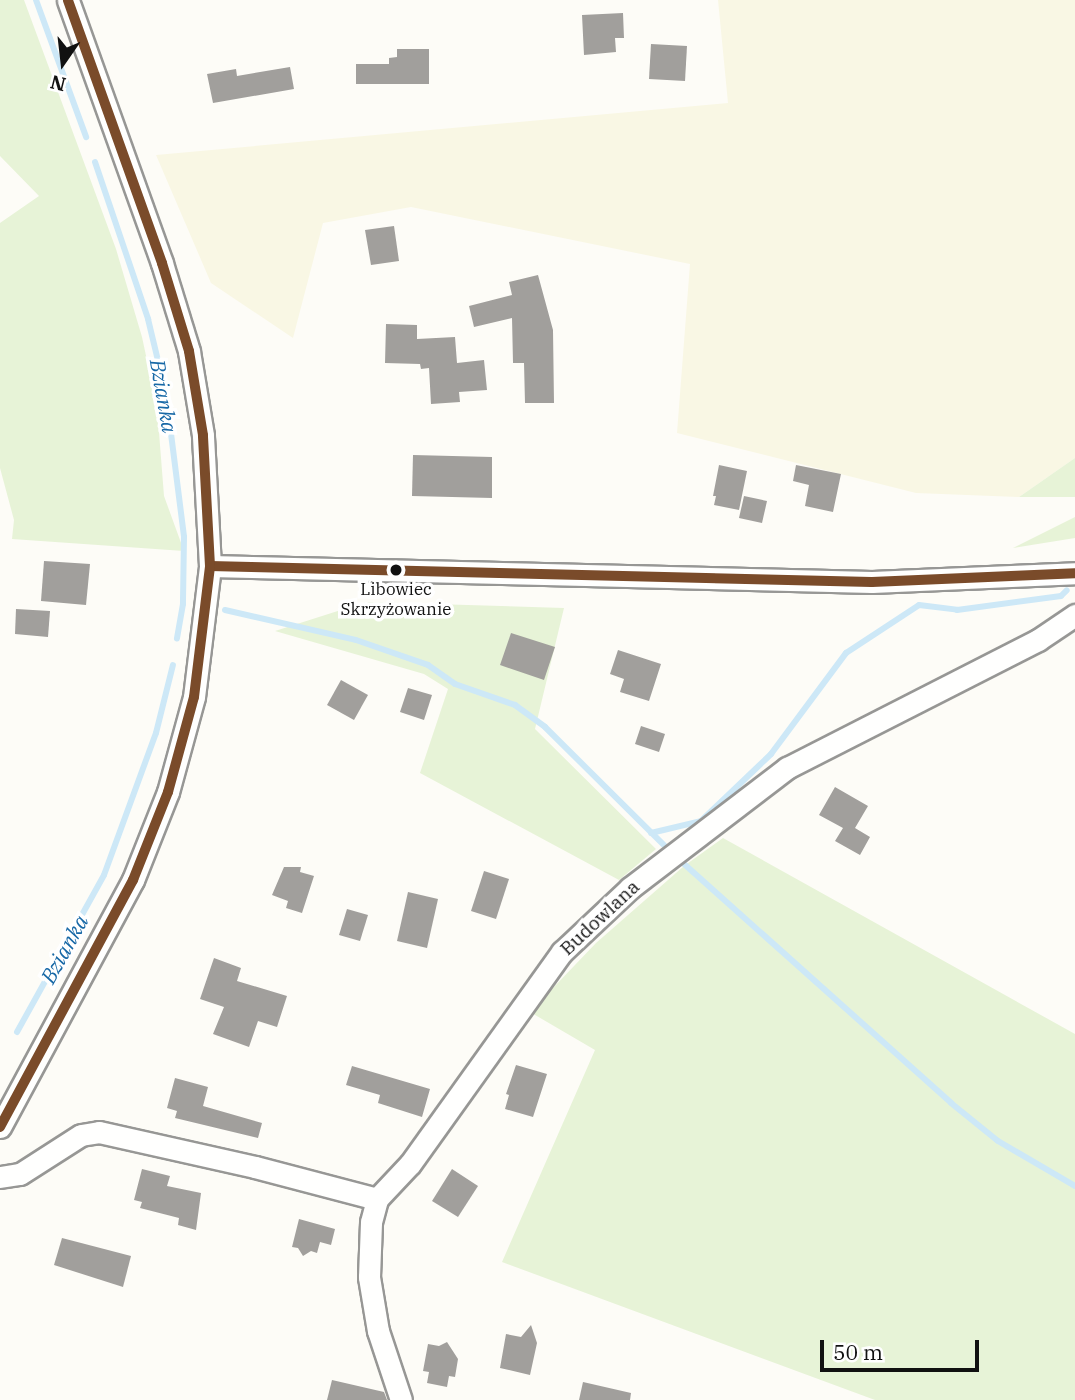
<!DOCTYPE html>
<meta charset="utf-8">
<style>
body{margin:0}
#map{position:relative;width:1075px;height:1400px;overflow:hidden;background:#fdfcf7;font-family:"IBM Plex Serif",serif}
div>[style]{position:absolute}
.farmland>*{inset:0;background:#f9f7e4}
.green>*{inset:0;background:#e7f3d7}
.stream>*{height:6px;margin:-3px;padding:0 3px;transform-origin:3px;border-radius:3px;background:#cde8f7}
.building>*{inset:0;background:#a19f9c}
.roads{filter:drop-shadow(2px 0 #979795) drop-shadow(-2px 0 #979795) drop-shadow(0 2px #979795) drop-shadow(0 -2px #979795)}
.minor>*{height:21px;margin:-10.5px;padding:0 10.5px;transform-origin:10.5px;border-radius:10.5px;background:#fffffe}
.bus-1>*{height:10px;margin:-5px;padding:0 5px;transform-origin:5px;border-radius:5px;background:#7a4b2a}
.dots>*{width:19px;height:19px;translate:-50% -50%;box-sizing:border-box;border:4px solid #fff;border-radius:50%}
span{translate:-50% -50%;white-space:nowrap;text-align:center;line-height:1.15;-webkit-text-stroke:7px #fff;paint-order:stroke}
.bus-label{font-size:17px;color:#111}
.street-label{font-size:19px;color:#111}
.water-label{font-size:21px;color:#1768a6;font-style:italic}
.north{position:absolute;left:28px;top:28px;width:70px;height:70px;-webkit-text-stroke:5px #fff;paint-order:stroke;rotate:194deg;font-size:19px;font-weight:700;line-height:28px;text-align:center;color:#111}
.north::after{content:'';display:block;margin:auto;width:24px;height:32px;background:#111;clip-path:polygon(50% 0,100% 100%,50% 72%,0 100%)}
.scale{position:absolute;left:820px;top:1340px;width:159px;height:32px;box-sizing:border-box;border:4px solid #111;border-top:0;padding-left:9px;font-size:21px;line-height:24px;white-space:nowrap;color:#111;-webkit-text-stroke:5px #fff;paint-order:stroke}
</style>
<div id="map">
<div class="farmland">
<i style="clip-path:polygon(718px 0,1075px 0,1075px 458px,1019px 497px,916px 493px,677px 433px,690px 264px,411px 207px,323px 223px,293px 338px,211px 283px,156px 155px,728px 103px)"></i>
</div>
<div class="green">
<i style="clip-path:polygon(0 0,24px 0,116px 249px,142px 337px,157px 407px,164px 496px,184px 551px,12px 539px,14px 520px,0 468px,0 223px,39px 196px,0 156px)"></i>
<i style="clip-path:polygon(1075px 458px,1075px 497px,1019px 497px)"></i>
<i style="clip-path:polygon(1075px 517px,1075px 538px,1013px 548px)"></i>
<i style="clip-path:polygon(366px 602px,564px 608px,535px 729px,656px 849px,619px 880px,420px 773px,448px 689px,424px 674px,275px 631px)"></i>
<i style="clip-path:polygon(723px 838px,1075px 1034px,1075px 1400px,875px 1400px,502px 1262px,595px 1050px,530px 1012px,596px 943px,684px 866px)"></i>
</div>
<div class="stream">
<i style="left:36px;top:0;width:146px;rotate:69.9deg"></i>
<i style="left:95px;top:162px;width:166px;rotate:71.3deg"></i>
<i style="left:148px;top:319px;width:77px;rotate:76.5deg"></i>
<i style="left:166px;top:394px;width:144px;rotate:82.8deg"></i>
<i style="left:184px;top:537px;width:67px;rotate:90.9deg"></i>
<i style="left:183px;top:604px;width:35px;rotate:100deg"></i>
<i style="left:225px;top:610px;width:134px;rotate:12.9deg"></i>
<i style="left:356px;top:640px;width:76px;rotate:19.1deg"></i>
<i style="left:428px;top:665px;width:33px;rotate:35deg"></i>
<i style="left:455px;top:684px;width:64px;rotate:19.3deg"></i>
<i style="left:515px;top:705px;width:37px;rotate:36deg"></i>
<i style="left:545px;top:727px;width:168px;rotate:44.8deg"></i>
<i style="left:651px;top:833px;width:51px;rotate:-13.5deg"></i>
<i style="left:701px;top:821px;width:97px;rotate:-43.7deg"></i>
<i style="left:771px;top:754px;width:126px;rotate:-53.4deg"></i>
<i style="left:846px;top:653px;width:87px;rotate:-33.3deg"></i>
<i style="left:919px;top:605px;width:38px;rotate:7deg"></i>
<i style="left:957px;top:610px;width:105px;rotate:-7.7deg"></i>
<i style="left:1061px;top:596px;width:8px;rotate:-45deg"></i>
<i style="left:683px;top:863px;width:360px;rotate:41.8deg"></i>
<i style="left:951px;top:1103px;width:60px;rotate:39deg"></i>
<i style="left:998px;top:1141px;width:89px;rotate:30.3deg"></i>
<i style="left:17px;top:1032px;width:179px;rotate:-61deg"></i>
<i style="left:104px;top:875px;width:151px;rotate:-69.9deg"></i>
<i style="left:156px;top:733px;width:70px;rotate:-76deg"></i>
</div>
<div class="building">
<i style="clip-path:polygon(623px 13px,624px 38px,615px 38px,616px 52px,584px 55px,582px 15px)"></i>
<i style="clip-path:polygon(651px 44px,687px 46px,685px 81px,649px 79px)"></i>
<i style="clip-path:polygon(397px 49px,429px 49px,429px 84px,356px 84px,356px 64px,389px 64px,389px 58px,397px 57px)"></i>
<i style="clip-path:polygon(290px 67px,294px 89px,213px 103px,207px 74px,236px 69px,237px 76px)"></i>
<i style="clip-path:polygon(394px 226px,399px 261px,371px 265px,365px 230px)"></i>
<i style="clip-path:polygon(538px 275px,553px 330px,554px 403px,525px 403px,524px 363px,513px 363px,512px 318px,474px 327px,469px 306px,512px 295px,509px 282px)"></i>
<i style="clip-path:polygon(386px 324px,417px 325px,417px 339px,455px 337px,457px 363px,484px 360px,487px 390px,459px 392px,460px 402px,431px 404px,429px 368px,421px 369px,420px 364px,385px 363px)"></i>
<i style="clip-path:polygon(413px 455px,492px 457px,492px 498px,412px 496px)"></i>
<i style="clip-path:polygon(719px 465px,747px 471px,739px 510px,714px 505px,716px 496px,713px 496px)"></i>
<i style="clip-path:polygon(796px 465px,841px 474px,833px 512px,805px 506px,809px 485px,793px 481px)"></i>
<i style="clip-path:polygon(744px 496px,767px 501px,762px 523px,739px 518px)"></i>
<i style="clip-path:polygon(44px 561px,90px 564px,86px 605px,41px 601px)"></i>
<i style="clip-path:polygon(16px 609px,50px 611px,48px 637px,15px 634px)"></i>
<i style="clip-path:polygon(511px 633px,555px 647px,544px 680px,500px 665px)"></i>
<i style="clip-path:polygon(618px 650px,661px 664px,649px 701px,620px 692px,624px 679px,610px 674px)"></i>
<i style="clip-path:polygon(341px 680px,368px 695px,354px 720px,327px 705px)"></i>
<i style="clip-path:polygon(408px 688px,432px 695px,424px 720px,400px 712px)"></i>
<i style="clip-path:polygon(641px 726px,665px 734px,659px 752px,635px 744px)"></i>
<i style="clip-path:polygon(835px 787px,868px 806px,855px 828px,870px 837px,860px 855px,835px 841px,843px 828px,819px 815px)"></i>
<i style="clip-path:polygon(284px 867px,301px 867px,300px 872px,314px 876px,302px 913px,286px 908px,288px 901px,272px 895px)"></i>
<i style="clip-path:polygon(484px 871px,509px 879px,496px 919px,471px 911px)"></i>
<i style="clip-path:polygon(408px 892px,438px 899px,427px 948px,397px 941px)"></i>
<i style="clip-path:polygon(347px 909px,368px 915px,360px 941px,339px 935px)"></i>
<i style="clip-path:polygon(214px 958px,241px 968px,237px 981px,287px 996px,277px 1027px,258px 1021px,249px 1047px,213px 1034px,224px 1007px,200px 999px)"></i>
<i style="clip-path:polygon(516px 1065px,547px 1074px,533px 1117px,505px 1109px,509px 1095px,506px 1094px)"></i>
<i style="clip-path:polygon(352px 1066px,430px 1089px,422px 1117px,378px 1103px,380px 1095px,346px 1085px)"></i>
<i style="clip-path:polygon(175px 1078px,208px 1087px,203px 1106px,262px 1123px,258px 1138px,175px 1118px,177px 1111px,167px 1108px)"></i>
<i style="clip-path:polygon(142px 1169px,170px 1176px,167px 1186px,201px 1193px,196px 1230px,178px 1225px,179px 1218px,140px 1208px,142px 1202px,134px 1200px)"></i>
<i style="clip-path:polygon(452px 1169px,478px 1186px,458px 1217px,432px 1201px)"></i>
<i style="clip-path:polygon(299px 1219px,335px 1229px,331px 1245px,320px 1242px,317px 1253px,311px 1251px,303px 1256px,298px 1248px,292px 1247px)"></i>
<i style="clip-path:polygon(62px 1238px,131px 1256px,123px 1287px,54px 1265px)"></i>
<i style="clip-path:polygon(531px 1325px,537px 1343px,530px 1375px,500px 1368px,506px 1334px,521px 1337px)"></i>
<i style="clip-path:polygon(447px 1342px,458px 1359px,455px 1377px,449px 1376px,447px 1387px,427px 1383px,429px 1372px,423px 1371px,428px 1344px,439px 1346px)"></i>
<i style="clip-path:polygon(332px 1380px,384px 1392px,387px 1400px,327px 1400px)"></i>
<i style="clip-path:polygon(583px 1382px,631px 1393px,630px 1400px,579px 1400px)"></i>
</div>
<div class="roads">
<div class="minor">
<i style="left:210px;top:566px;width:662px;rotate:1.38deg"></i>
<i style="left:872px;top:582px;width:203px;rotate:-2.5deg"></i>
<i style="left:0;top:1127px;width:281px;rotate:-61.7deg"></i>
<i style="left:133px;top:880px;width:95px;rotate:-68.3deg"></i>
<i style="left:168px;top:792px;width:98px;rotate:-74.7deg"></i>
<i style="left:194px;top:697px;width:132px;rotate:-83deg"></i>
<i style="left:210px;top:566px;width:131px;rotate:-93.1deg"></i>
<i style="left:203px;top:435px;width:85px;rotate:-99.5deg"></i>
<i style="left:189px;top:351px;width:92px;rotate:-107.1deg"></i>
<i style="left:162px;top:263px;width:279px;rotate:-109.7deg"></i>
<i style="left:0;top:1177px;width:20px;rotate:-9deg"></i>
<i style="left:20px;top:1174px;width:72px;rotate:-32.6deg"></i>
<i style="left:81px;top:1135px;width:18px;rotate:-9deg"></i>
<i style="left:99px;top:1132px;width:160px;rotate:12.6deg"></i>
<i style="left:255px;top:1167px;width:126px;rotate:14.7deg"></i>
<i style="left:401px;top:1400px;width:73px;rotate:-108.4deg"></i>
<i style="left:378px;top:1331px;width:55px;rotate:-99.5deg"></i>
<i style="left:369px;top:1277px;width:55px;rotate:-87.9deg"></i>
<i style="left:371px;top:1222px;width:24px;rotate:-75deg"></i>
<i style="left:377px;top:1199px;width:48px;rotate:-46.7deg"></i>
<i style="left:410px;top:1164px;width:261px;rotate:-54.4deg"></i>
<i style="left:562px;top:952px;width:93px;rotate:-43.3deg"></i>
<i style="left:630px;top:888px;width:198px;rotate:-37.4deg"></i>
<i style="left:787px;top:768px;width:282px;rotate:-27deg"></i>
<i style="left:1038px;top:640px;width:45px;rotate:-34deg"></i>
</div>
</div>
<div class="bus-1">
<i style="left:210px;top:566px;width:662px;rotate:1.38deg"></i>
<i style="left:872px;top:582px;width:203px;rotate:-2.5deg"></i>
<i style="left:0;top:1127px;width:281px;rotate:-61.7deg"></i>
<i style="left:133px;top:880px;width:95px;rotate:-68.3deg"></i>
<i style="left:168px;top:792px;width:98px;rotate:-74.7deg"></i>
<i style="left:194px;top:697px;width:132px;rotate:-83deg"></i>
<i style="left:210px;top:566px;width:131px;rotate:-93.1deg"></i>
<i style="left:203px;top:435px;width:85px;rotate:-99.5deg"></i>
<i style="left:189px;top:351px;width:92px;rotate:-107.1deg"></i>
<i style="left:162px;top:263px;width:279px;rotate:-109.7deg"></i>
</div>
<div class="dots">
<i style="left:396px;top:570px;background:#111"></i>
</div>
<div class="bus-label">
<span style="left:396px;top:600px">Libowiec<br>Skrzyżowanie</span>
</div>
<div class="street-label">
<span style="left:600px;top:918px;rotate:-43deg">Budowlana</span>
</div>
<div class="water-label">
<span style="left:164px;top:396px;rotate:80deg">Bzianka</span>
<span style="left:64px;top:949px;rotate:-61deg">Bzianka</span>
</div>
<div class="north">N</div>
<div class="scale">50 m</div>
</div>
